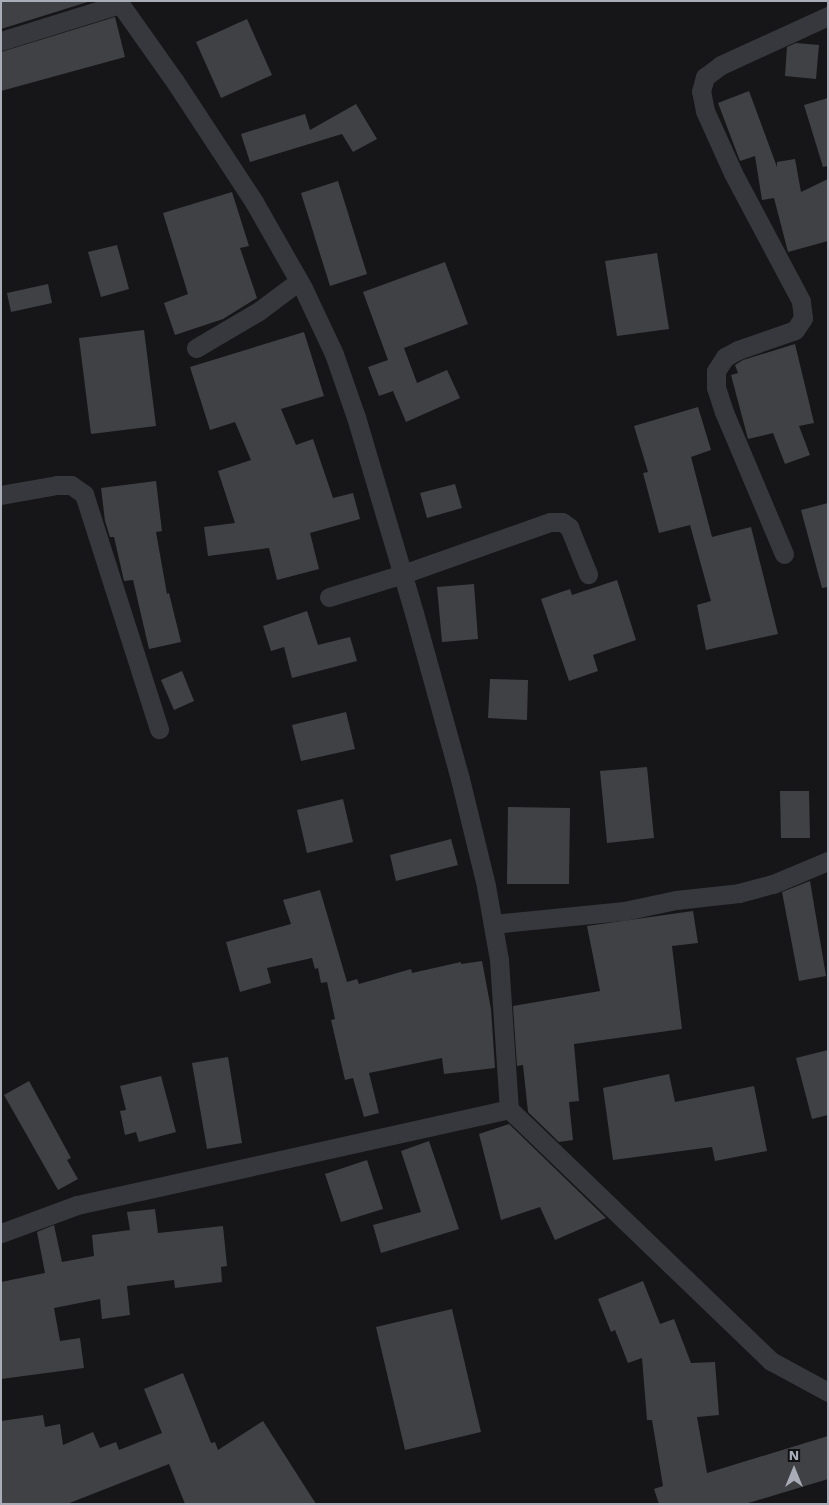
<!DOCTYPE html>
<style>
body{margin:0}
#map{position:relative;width:829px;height:1505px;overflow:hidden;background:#161618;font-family:"Work Sans",sans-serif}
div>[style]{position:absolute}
.building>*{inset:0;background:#404145}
.minor>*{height:19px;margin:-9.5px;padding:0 9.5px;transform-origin:9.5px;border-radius:9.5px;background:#37383d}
span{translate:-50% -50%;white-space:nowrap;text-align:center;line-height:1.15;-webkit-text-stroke:4px #111113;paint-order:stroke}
.frame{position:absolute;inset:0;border:2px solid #a8adb8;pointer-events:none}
.north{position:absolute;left:769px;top:1445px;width:50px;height:50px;-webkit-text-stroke:4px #111113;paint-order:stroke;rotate:0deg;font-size:14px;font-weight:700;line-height:20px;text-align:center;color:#a8adb8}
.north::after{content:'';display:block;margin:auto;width:18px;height:22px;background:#a8adb8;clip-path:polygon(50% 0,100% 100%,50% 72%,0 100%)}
</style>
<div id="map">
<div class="building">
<i style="clip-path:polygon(1px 1px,91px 1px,1px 29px)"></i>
<i style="clip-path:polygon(115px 17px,125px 57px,1px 91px,1px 52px)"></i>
<i style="clip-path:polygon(247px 19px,272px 75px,221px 98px,196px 42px)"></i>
<i style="clip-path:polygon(796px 43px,819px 45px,816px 79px,785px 76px,787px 47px)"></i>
<i style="clip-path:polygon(749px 91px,777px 167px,777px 162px,795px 159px,801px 192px,828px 179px,828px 241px,788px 252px,774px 198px,762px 200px,755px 156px,740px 161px,718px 103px)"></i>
<i style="clip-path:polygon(828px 98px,828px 166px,823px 167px,804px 105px)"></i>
<i style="clip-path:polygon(356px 104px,377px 139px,353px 152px,342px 134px,250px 162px,241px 134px,305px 114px,310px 130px)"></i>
<i style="clip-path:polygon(338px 181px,367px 274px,330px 286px,301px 193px)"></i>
<i style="clip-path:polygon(232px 192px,249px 246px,240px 248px,257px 298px,223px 319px,175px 335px,164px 303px,188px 294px,163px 213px)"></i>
<i style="clip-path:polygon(117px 245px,129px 289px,101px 297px,88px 252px)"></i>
<i style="clip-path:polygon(657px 253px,669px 329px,617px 336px,605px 261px)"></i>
<i style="clip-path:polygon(445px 262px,468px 324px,404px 348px,417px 383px,447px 370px,460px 398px,406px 422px,393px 391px,379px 396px,368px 367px,388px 360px,363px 292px)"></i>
<i style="clip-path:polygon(48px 284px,52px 303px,11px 312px,7px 293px)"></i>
<i style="clip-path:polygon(144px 330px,156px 426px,91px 434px,79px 338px)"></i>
<i style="clip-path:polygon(304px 332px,324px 396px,281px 409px,296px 445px,313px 439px,333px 498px,353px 493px,360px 519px,310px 533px,319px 569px,277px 580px,269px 548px,208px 556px,204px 527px,235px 523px,218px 471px,251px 460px,235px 422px,210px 430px,190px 367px)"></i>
<i style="clip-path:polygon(795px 344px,814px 423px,799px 426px,810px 455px,785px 464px,773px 433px,748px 439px,731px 375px,738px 373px,735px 365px,743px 360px)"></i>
<i style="clip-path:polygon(698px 407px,711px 450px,691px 457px,712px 537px,751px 527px,778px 634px,706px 650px,697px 605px,711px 601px,690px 525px,659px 533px,643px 473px,648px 472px,634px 426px)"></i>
<i style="clip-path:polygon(156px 481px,162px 531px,156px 532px,167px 594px,169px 593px,181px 642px,149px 649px,133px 580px,124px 581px,114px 537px,110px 537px,105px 521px,101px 488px)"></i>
<i style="clip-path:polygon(455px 484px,462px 508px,427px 518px,420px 493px)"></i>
<i style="clip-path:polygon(828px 503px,828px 587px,822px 588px,801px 510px)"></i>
<i style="clip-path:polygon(617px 580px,636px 640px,593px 655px,598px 671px,569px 681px,541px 599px,570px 589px,572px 595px)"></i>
<i style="clip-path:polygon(474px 584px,478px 639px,442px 642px,437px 587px)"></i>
<i style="clip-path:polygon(307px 611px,318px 645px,350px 637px,357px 661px,292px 678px,284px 647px,271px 651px,263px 626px)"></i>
<i style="clip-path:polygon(182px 671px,194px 701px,174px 710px,161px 680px)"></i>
<i style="clip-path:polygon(490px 679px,528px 680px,527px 720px,488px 718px)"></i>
<i style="clip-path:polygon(346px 712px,355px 749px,301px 761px,292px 725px)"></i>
<i style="clip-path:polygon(647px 767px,654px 838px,607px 843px,600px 771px)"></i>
<i style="clip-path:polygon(780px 791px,809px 791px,810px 838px,781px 838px)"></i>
<i style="clip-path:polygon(343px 799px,353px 842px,307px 853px,297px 810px)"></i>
<i style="clip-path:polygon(508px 807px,570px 808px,569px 884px,507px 884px)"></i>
<i style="clip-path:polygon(451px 839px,458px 865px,396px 881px,390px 855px)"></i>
<i style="clip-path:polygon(810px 881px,826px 976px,799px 981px,782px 892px)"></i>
<i style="clip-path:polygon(320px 890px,347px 982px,357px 979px,359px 984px,411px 969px,412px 973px,461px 962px,461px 964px,482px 961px,491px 1009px,495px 1068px,444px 1074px,442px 1058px,369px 1073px,379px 1113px,364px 1117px,353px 1078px,345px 1080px,331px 1020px,335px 1019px,327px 982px,321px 983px,318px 968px,315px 969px,312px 958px,267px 968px,271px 983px,240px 992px,226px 942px,291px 924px,283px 900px)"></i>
<i style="clip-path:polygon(693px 911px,698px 943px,672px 946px,682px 1029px,574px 1044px,579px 1101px,569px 1102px,573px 1140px,559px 1142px,528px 1112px,523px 1065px,517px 1066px,513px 1006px,600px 991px,587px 926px)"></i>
<i style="clip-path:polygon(828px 1050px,828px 1115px,812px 1119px,796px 1058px)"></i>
<i style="clip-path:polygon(228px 1057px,242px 1143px,207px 1149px,192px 1063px)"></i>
<i style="clip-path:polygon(669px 1074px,675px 1102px,754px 1086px,767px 1151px,715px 1161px,712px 1147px,613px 1160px,603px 1088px)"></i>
<i style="clip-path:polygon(161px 1076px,176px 1132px,139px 1142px,136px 1132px,125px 1135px,120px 1111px,126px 1110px,120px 1086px)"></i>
<i style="clip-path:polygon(29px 1081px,71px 1158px,67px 1160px,78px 1179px,58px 1190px,4px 1095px)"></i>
<i style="clip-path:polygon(509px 1124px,606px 1218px,555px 1240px,540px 1207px,501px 1220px,479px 1134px)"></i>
<i style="clip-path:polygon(429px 1141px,459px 1229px,381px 1253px,373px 1225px,421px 1212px,401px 1151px)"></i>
<i style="clip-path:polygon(367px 1160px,383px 1209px,341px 1222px,325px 1174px)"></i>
<i style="clip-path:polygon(155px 1209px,158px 1233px,223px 1226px,227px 1266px,221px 1267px,222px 1282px,175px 1288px,174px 1280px,127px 1286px,130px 1315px,102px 1319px,100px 1299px,54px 1308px,60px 1341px,80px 1338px,84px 1368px,1px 1379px,1px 1282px,45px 1273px,37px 1232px,54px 1225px,62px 1262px,94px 1256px,92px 1235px,130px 1230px,127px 1212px)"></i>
<i style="clip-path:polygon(643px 1281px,660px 1324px,674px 1319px,691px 1363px,715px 1362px,719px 1415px,697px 1417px,707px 1473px,828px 1436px,828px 1479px,745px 1504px,659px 1504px,654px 1489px,663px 1486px,652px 1420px,647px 1420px,642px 1358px,628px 1363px,615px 1330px,611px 1332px,598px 1299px)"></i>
<i style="clip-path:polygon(452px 1309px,481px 1432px,405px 1450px,376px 1327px)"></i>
<i style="clip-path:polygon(183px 1373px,211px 1443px,215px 1442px,218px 1450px,263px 1421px,316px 1504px,185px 1504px,169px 1464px,67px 1504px,1px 1504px,1px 1421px,43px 1415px,45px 1427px,60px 1424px,63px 1445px,93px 1432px,100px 1448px,116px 1442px,119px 1450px,162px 1433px,144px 1389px)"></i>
</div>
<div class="minor">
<i style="left:118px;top:1px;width:97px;rotate:54.7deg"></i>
<i style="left:174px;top:80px;width:146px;rotate:56.7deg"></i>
<i style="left:254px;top:202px;width:99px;rotate:60.3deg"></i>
<i style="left:303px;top:288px;width:73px;rotate:64.8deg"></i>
<i style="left:334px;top:354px;width:67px;rotate:70.8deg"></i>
<i style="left:356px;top:417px;width:204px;rotate:73.5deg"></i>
<i style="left:414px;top:613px;width:172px;rotate:74.5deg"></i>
<i style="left:460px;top:779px;width:110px;rotate:76.3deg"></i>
<i style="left:486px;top:886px;width:75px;rotate:80deg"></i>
<i style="left:499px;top:960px;width:149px;rotate:86.2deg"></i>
<i style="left:1px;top:41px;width:125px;rotate:-17.3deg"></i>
<i style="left:196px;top:348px;width:73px;rotate:-30.4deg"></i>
<i style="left:259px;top:311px;width:50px;rotate:-36.9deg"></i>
<i style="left:1px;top:495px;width:57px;rotate:-10.1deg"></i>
<i style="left:57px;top:485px;width:14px"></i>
<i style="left:71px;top:485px;width:16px;rotate:35deg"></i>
<i style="left:84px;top:494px;width:247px;rotate:72.3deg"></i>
<i style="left:784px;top:554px;width:154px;rotate:-112.9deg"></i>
<i style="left:724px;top:412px;width:25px;rotate:-108deg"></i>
<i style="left:716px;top:388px;width:17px;rotate:-90deg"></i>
<i style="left:716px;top:371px;width:17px;rotate:-57deg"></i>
<i style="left:725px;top:357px;width:15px;rotate:-28deg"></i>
<i style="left:738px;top:350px;width:60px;rotate:-19.3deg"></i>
<i style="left:795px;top:330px;width:14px;rotate:-56deg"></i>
<i style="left:803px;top:318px;width:17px;rotate:-97deg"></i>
<i style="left:801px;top:301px;width:145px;rotate:-118deg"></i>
<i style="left:733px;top:173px;width:68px;rotate:-114.3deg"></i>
<i style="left:705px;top:111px;width:20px;rotate:-101deg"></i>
<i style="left:701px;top:91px;width:15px;rotate:-74deg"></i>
<i style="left:705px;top:77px;width:20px;rotate:-37deg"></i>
<i style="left:721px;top:65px;width:118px;rotate:-24.6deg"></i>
<i style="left:329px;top:597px;width:77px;rotate:-17.3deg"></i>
<i style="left:403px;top:574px;width:156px;rotate:-19.5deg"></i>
<i style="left:550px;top:522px;width:12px"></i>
<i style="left:562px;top:522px;width:9px;rotate:36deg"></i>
<i style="left:569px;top:527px;width:51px;rotate:68deg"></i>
<i style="left:493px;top:924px;width:132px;rotate:-5.7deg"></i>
<i style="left:624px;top:911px;width:53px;rotate:-11.9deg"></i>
<i style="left:676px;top:900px;width:63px;rotate:-6.3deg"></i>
<i style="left:739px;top:893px;width:35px;rotate:-15deg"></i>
<i style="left:773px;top:884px;width:60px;rotate:-22.7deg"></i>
<i style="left:1px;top:1233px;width:81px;rotate:-20.2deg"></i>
<i style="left:77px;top:1205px;width:443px;rotate:-12.5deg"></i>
<i style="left:509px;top:1109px;width:364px;rotate:43.9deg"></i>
<i style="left:771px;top:1361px;width:65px;rotate:28.5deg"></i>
</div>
<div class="frame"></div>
<div class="north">N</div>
</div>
